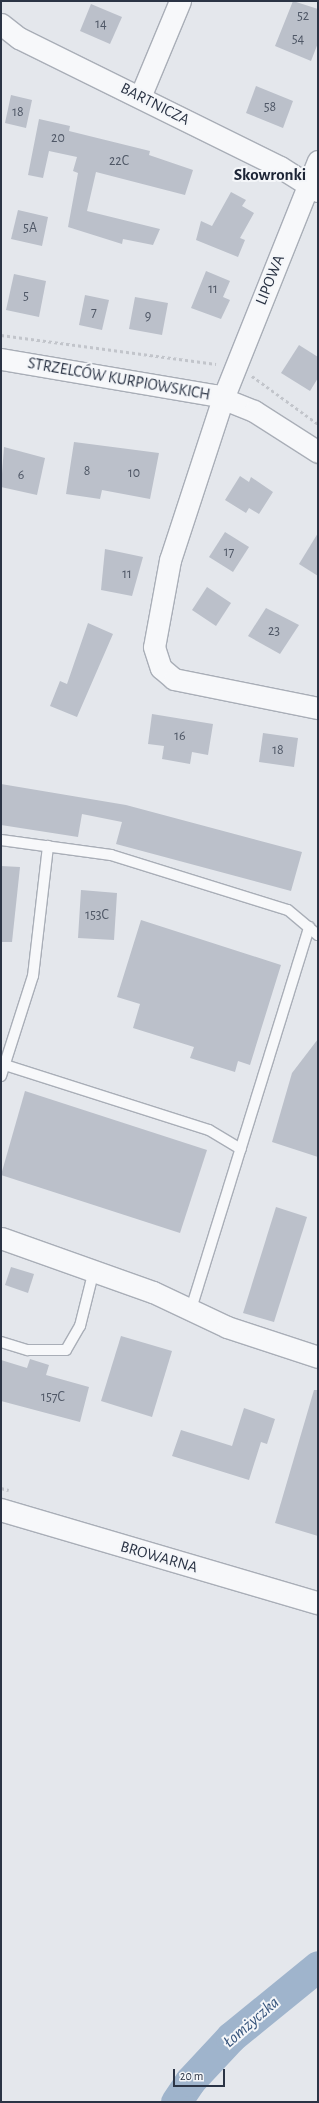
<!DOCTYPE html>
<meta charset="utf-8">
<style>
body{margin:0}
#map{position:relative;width:319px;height:2103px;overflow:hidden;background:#e4e7ec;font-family:"Alegreya Sans",sans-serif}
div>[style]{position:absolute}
.river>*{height:31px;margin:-15.5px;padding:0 15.5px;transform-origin:15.5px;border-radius:15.5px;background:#9fb4cc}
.building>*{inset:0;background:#bbc0ca}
.path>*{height:2.5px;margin-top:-1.25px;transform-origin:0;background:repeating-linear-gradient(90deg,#c2c5cb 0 3px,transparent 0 6px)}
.roads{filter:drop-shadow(1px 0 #a9aeb7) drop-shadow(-1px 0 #a9aeb7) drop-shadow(0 1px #a9aeb7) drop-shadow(0 -1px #a9aeb7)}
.service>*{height:10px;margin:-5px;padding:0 5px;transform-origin:5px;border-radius:5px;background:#f7f8fa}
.minor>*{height:21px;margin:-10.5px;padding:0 10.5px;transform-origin:10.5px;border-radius:10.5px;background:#f7f8fa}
.tertiary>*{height:22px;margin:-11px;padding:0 11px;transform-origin:11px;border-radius:11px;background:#f7f8fa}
span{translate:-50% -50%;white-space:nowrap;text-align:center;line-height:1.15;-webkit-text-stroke:4px #f4f6f9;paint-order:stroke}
.number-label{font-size:14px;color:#4f5766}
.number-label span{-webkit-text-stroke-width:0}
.street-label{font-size:16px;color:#2b3445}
.neighbourhood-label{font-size:17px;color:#1d2536;font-weight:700}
.water-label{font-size:17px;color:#34527a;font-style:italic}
.frame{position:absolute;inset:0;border:2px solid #2b3445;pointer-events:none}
.scale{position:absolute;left:173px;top:2069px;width:52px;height:18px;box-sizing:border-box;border:2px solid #2b3445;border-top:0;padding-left:5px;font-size:12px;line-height:14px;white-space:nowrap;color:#2b3445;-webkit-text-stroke:3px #f4f6f9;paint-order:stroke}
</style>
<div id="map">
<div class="river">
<i style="left:176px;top:2102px;width:25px;rotate:-56deg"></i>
<i style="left:190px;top:2081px;width:60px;rotate:-47deg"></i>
<i style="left:231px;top:2037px;width:112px;rotate:-39.2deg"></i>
</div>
<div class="building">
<i style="clip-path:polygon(293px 1px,318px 9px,318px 43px,311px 61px,275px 46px)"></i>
<i style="clip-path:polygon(91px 4px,122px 17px,110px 44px,80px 31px)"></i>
<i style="clip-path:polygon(256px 86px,293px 101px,283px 128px,246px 113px)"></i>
<i style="clip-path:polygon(11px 95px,32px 100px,26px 128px,5px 123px)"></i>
<i style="clip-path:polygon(39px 119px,70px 126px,69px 131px,150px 151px,149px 155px,193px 170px,185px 195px,96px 172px,87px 211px,160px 229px,153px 245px,123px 239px,122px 244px,68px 227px,78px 173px,73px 171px,77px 157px,49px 151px,43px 178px,28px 175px)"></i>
<i style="clip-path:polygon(231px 192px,246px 200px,242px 206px,254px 213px,240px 238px,245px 240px,238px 257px,196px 240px,201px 221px,212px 226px)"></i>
<i style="clip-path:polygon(18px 210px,48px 217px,42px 246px,11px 239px)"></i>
<i style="clip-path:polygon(206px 271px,230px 281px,223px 297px,230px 300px,221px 319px,191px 308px)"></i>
<i style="clip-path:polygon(14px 274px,46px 281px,39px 317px,6px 310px)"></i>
<i style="clip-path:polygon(85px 295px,109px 300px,102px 330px,79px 325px)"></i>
<i style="clip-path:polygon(135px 297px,168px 303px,162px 335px,129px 329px)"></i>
<i style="clip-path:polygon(299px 345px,318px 357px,318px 378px,310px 391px,281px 373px)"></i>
<i style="clip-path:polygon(74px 442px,159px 453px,150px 499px,102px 490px,100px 499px,66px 494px)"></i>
<i style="clip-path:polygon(4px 447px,45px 458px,37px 495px,1px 487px)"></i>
<i style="clip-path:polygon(240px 476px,249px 482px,251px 477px,273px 492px,259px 514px,249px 508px,246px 513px,225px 500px)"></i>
<i style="clip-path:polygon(225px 532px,249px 547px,233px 572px,209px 557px)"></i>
<i style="clip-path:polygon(318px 533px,318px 576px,299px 564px)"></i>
<i style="clip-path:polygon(105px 549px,143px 557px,132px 596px,101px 590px)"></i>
<i style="clip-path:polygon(207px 587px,231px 603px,216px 626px,192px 610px)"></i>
<i style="clip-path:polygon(266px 608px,299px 625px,280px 654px,248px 636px)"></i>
<i style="clip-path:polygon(88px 623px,113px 634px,77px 717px,50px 706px,60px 681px,67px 684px)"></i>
<i style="clip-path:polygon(152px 714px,213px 724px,208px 755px,192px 752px,190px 764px,162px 759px,164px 746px,148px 744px)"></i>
<i style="clip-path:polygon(263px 733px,298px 738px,294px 767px,259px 762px)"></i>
<i style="clip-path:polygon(1px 784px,126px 805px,302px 852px,291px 891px,116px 844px,122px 822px,82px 814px,78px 837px,1px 825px)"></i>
<i style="clip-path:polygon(1px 866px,20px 867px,12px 942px,1px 942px)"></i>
<i style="clip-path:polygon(81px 890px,117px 893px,114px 940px,78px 938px)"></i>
<i style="clip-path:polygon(141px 920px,281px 965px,250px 1065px,238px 1061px,235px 1072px,190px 1058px,194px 1047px,133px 1028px,140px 1004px,117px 997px)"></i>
<i style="clip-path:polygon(318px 1039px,318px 1157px,272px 1142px,292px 1073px)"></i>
<i style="clip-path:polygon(25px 1091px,207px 1150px,180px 1233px,1px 1175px)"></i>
<i style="clip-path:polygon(276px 1207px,307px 1217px,274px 1322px,243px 1313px)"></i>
<i style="clip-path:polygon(11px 1267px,34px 1274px,28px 1293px,5px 1285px)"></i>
<i style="clip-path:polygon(121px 1336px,172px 1351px,152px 1417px,101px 1401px)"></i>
<i style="clip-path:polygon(30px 1359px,49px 1365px,46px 1375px,89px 1387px,80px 1422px,1px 1401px,1px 1360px,27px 1368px)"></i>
<i style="clip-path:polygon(314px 1390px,318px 1390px,318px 1536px,275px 1523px)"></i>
<i style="clip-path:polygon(244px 1408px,275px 1419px,267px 1444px,261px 1442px,249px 1480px,172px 1456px,181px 1430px,232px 1446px)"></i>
</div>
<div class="path">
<i style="left:1px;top:335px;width:217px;rotate:7.7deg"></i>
<i style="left:252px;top:376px;width:82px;rotate:36deg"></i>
<i style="left:1px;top:1488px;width:8px;rotate:14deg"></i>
</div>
<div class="roads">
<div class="service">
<i style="left:1px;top:840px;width:111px;rotate:7.8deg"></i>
<i style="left:111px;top:855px;width:185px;rotate:17.3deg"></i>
<i style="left:288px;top:910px;width:39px;rotate:40deg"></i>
<i style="left:5px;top:1065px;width:214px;rotate:17.7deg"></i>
<i style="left:209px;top:1130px;width:37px;rotate:31deg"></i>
<i style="left:1px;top:1076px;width:105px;rotate:-72.3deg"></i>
<i style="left:33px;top:976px;width:131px;rotate:-83.4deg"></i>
<i style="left:191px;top:1309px;width:400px;rotate:-72.8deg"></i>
<i style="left:1px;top:1342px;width:28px;rotate:17deg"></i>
<i style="left:28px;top:1350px;width:38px"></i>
<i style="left:66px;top:1350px;width:28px;rotate:-60deg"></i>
<i style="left:80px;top:1326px;width:58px;rotate:-76deg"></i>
</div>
<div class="minor">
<i style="left:1px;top:24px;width:23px;rotate:38deg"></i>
<i style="left:19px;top:38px;width:291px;rotate:26.3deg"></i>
<i style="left:280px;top:167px;width:45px;rotate:32.3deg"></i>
<i style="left:140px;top:97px;width:104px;rotate:-67.4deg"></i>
<i style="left:318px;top:161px;width:255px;rotate:111.8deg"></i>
<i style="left:223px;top:398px;width:170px;rotate:108.1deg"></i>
<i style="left:170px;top:560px;width:88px;rotate:100.4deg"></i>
<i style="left:154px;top:647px;width:22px;rotate:72deg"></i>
<i style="left:161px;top:668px;width:17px;rotate:40deg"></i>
<i style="left:174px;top:679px;width:147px;rotate:11.4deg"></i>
<i style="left:1px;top:359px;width:216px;rotate:9.6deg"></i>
<i style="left:214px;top:395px;width:43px;rotate:21.8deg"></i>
<i style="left:254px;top:411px;width:76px;rotate:32.6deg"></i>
<i style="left:1px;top:1238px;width:161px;rotate:19.6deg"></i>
<i style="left:153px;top:1292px;width:82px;rotate:25.3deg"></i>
<i style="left:227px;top:1327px;width:96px;rotate:18.2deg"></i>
</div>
<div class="tertiary">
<i style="left:1px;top:1510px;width:330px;rotate:16.4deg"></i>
</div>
</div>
<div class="number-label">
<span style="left:303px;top:16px">52</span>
<span style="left:101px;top:24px">14</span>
<span style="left:298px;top:39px">54</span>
<span style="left:270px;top:107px">58</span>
<span style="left:18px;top:112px">18</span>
<span style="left:58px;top:138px">20</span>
<span style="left:119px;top:161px">22C</span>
<span style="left:30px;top:228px">5A</span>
<span style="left:213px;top:289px">11</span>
<span style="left:26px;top:296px">5</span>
<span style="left:94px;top:312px">7</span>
<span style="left:148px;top:316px">9</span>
<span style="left:87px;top:471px">8</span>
<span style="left:134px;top:473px">10</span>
<span style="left:21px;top:475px">6</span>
<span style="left:229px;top:552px">17</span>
<span style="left:127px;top:574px">11</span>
<span style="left:274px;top:631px">23</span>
<span style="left:180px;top:736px">16</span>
<span style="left:278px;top:750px">18</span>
<span style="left:97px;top:915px">153C</span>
<span style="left:53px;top:1397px">157C</span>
</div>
<div class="street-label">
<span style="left:155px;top:104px;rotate:27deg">BARTNICZA</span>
<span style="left:270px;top:280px;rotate:-68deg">LIPOWA</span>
<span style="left:119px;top:379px;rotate:10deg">STRZELCÓW KURPIOWSKICH</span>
<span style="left:159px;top:1557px;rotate:16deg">BROWARNA</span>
</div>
<div class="neighbourhood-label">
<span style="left:270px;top:175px">Skowronki</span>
</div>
<div class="water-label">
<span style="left:251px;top:2022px;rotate:-41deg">Łomżyczka</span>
</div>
<div class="frame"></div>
<div class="scale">20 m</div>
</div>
